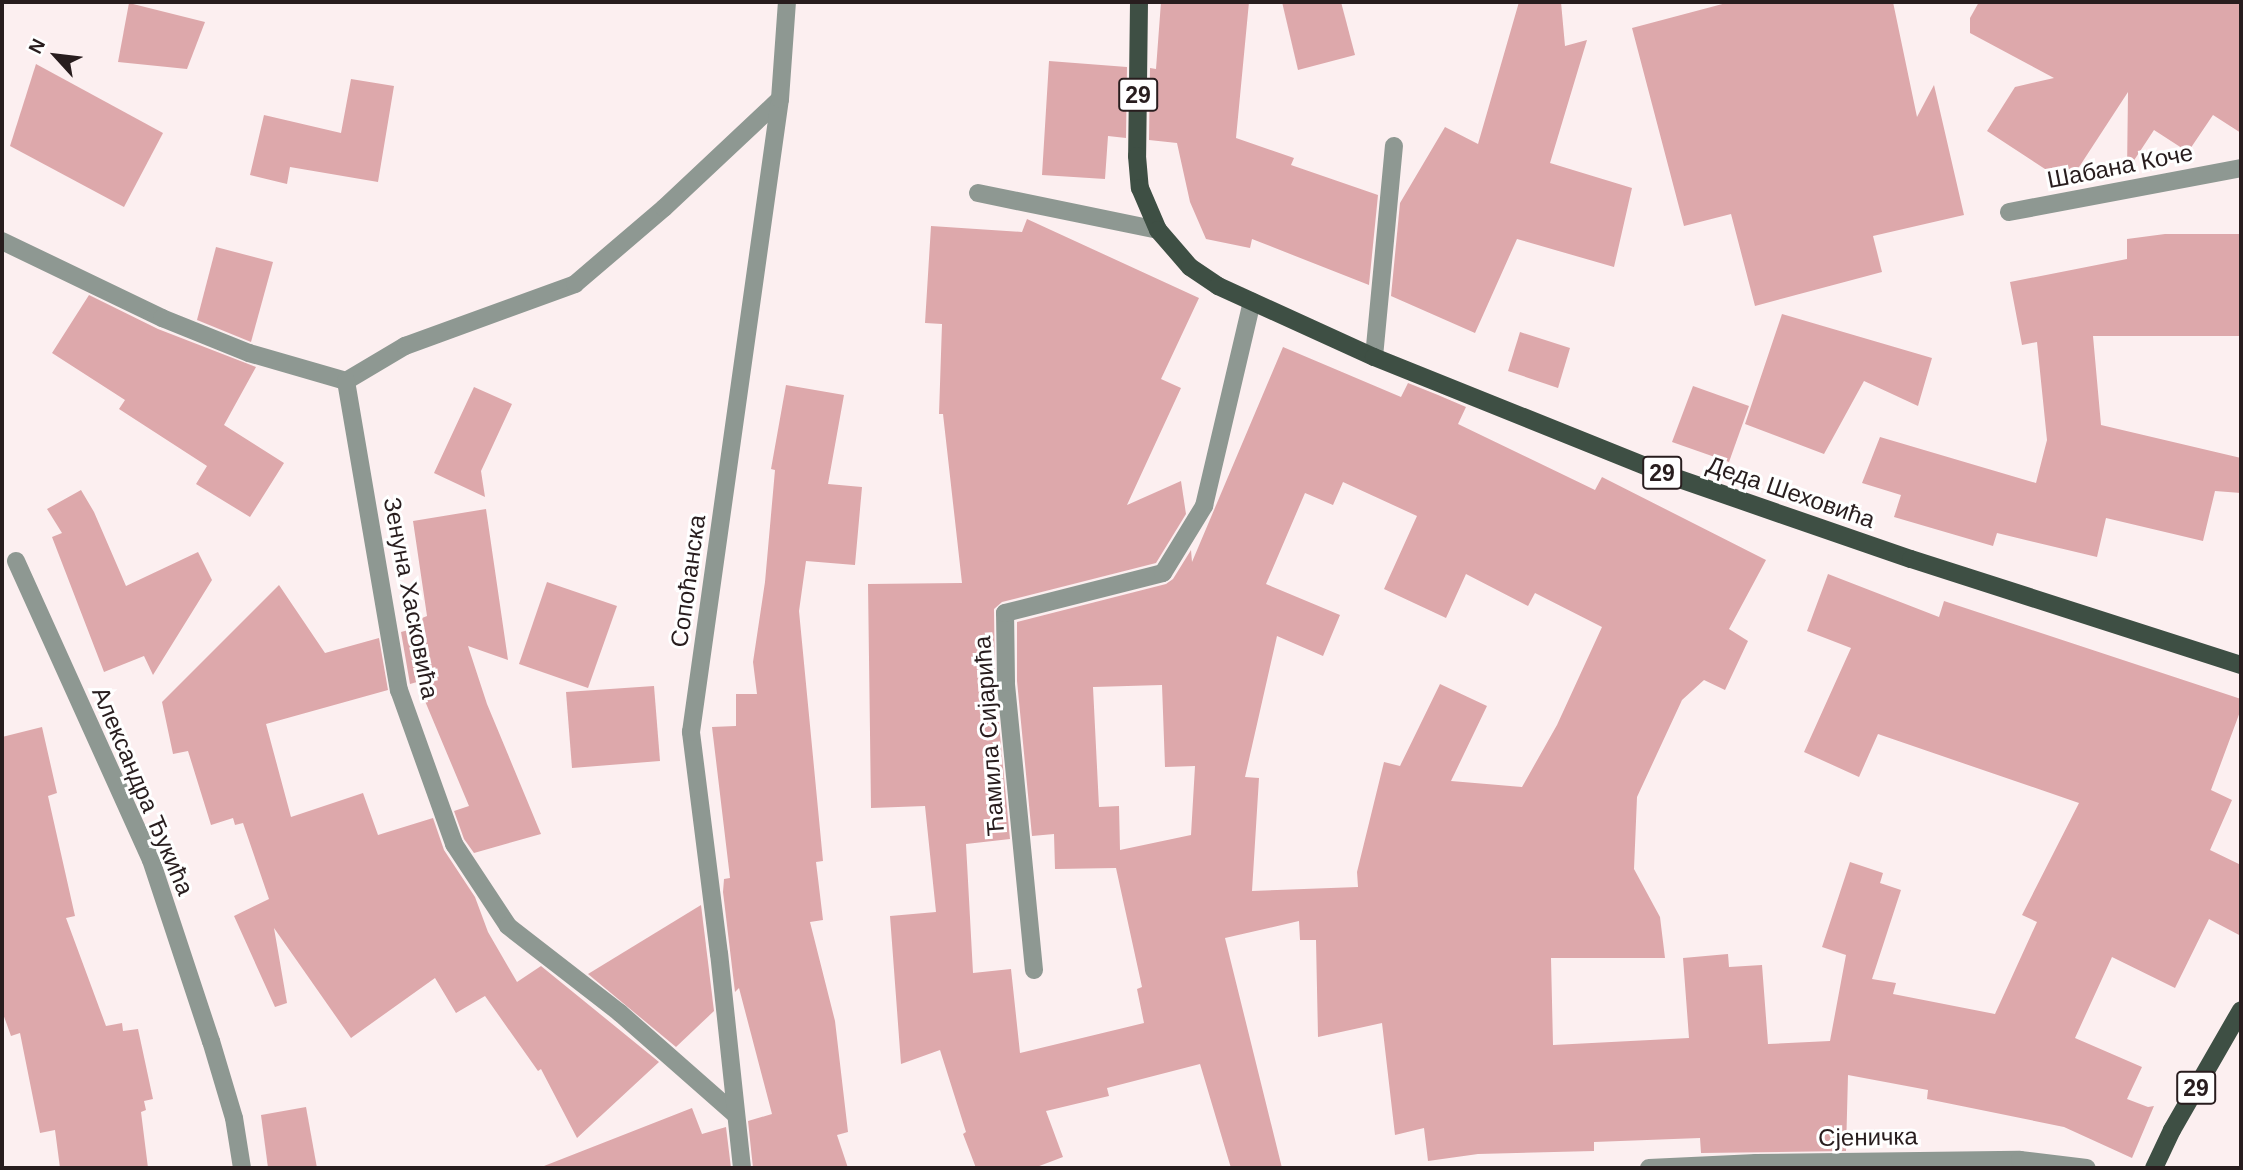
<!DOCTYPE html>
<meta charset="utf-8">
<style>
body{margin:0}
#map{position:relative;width:2243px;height:1170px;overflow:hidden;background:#fceff0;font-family:Helvetica,sans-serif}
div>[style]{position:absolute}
.building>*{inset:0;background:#dda8ab}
.minor>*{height:18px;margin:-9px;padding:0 9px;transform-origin:9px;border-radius:9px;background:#8e9892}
.major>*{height:18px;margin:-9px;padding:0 9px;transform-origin:9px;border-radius:9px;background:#3e4f44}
span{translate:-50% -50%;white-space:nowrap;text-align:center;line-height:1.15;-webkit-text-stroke:6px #fff;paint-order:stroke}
.shield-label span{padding:2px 5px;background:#fff;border:2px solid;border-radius:5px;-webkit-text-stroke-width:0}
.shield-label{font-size:23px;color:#281d1e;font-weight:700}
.street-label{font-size:24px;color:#281d1e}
.frame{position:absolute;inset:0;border:4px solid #281d1e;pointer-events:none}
.north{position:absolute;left:21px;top:21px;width:70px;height:70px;-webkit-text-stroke:5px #fff;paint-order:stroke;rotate:297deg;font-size:19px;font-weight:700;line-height:28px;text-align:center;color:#281d1e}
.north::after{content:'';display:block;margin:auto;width:24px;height:32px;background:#281d1e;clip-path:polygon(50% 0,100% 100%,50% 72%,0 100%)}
</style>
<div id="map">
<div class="building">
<i style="clip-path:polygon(1161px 2px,1249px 2px,1236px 138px,1294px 158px,1291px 165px,1378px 195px,1369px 285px,1252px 239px,1250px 248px,1206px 239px,1190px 202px,1177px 143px,1149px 140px,1150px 68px,1156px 69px)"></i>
<i style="clip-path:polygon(1282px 2px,1341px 2px,1355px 55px,1298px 70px)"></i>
<i style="clip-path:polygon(1519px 2px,1561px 2px,1565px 46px,1587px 40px,1550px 163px,1632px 188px,1614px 267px,1517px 239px,1475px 333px,1391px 296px,1400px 203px,1445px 127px,1478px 144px)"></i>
<i style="clip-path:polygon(1730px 2px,1893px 2px,1917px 117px,1934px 85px,1964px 215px,1873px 236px,1882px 272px,1755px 306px,1731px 214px,1684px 226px,1632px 28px)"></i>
<i style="clip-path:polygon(1979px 2px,2241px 2px,2241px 133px,2213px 115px,2188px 152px,2154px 130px,2127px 171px,2128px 92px,2068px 184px,1987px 131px,2015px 87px,2054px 78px,1970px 33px,1970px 18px)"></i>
<i style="clip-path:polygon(129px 3px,205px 22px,187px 69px,118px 62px)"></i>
<i style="clip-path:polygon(1049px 61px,1127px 67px,1126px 138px,1108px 136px,1105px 179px,1042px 175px)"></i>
<i style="clip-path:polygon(36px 64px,163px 133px,124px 207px,10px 146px)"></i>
<i style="clip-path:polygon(351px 79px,394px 86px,378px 182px,290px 167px,287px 184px,250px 175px,264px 115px,341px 133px)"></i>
<i style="clip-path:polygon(evenodd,1027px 219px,1199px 298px,1161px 379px,1181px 388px,1127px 505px,1181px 481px,1186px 514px,1156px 563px,1002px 602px,994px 609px,995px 683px,1010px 839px,966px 844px,973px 973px,1011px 969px,1020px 1053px,1144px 1023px,1137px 989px,1142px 987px,1116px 868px,1055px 869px,1054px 834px,1032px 836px,1017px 681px,1017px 622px,1166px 584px,1173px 579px,1191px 550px,1192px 562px,1283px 347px,1401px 397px,1408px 383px,1438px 395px,1466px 407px,1458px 424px,1595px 490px,1602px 477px,1766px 560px,1729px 629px,1748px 641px,1725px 690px,1704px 680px,1682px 700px,1637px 797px,1634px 869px,1660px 917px,1665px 958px,1551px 958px,1553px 1045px,1689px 1038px,1683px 958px,1728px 954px,1729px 967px,1762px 965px,1768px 1044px,1830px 1041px,1846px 955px,1822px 947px,1850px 862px,1883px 873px,1880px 883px,1901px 890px,1872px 979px,1896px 983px,1893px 994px,1995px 1014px,2037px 922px,2022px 915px,2079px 803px,1878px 734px,1859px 777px,1804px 752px,1851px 648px,1807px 631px,1828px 574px,1939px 617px,1944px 601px,2241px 699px,2241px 709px,2211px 790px,2232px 800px,2210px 850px,2241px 865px,2241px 936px,2209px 919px,2175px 988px,2112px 957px,2075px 1038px,2142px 1067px,2127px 1099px,2148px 1107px,2154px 1106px,2132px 1158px,2064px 1127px,1927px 1099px,1928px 1090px,1848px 1075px,1846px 1151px,1701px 1153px,1700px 1138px,1594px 1142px,1594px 1151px,1478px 1154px,1428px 1161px,1424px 1128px,1395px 1135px,1382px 1023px,1318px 1037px,1316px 940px,1300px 940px,1299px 921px,1225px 938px,1282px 1168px,1231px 1168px,1200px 1064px,1107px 1088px,1109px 1096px,1046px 1111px,1063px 1157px,1034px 1168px,976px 1168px,963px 1134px,966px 1132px,940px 1050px,901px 1064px,890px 916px,936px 912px,925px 806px,871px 808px,868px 584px,962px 583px,943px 414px,939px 414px,942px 324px,925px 323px,931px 226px,1022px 232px,1027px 219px,1343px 482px,1417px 516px,1384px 589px,1446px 618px,1466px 574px,1528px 606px,1535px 593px,1602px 627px,1557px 725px,1522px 787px,1451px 781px,1487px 706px,1440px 684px,1400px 766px,1384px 762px,1357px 872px,1358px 887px,1252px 891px,1259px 778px,1245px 777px,1277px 636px,1323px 656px,1340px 615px,1266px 584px,1305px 493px,1333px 505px,1343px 482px,1027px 219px,1162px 685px,1165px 767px,1195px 766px,1191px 835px,1120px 850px,1119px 806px,1099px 807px,1093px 687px,1162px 685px)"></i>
<i style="clip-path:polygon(2165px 234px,2241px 234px,2241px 336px,2093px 336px,2101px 425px,2241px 458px,2241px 493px,2215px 491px,2203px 541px,2106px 518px,2097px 557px,1997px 533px,1993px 546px,1894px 517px,1901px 495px,1862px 483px,1880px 437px,2036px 483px,2047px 440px,2037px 342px,2022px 345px,2010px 282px,2127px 259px,2127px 239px)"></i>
<i style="clip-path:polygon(216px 247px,273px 262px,251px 342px,197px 320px)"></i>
<i style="clip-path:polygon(89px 295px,158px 329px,256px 367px,224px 425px,284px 463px,250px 517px,196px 484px,207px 466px,119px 409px,125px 400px,52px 353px)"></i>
<i style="clip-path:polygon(1782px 314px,1932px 358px,1918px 406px,1864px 381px,1824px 454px,1745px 424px)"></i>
<i style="clip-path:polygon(1520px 332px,1570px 348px,1558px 388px,1508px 371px)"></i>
<i style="clip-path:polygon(786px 385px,844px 395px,828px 484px,862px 487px,855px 565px,806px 561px,799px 611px,823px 861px,816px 862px,823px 920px,810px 922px,835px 1021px,848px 1132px,837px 1135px,848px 1168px,753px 1168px,748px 1121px,772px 1114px,739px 988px,735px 992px,723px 892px,724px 879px,730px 878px,712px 727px,736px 726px,736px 694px,757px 694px,753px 662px,765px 582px,775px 470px,771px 469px)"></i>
<i style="clip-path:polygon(1693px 386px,1749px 406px,1729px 462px,1672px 442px)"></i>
<i style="clip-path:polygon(474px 387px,512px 404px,481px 471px,485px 497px,434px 473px)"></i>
<i style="clip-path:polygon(81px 490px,94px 512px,126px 586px,198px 552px,212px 580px,153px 675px,144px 656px,104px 672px,52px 537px,62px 533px,47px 509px)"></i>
<i style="clip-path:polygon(486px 509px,508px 660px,468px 646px,487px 704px,541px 834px,474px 853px,464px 839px,454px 811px,469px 806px,417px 682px,410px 684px,401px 632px,412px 629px,410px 623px,427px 616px,413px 521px)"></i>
<i style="clip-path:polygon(547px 582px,617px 606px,588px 688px,519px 664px)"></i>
<i style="clip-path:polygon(279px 585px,325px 653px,379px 638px,388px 690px,266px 724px,291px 817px,363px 793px,378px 835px,433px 818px,444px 850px,475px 897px,488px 932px,517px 982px,541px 966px,659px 1062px,577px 1138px,541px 1069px,538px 1071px,485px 996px,456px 1013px,435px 978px,351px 1038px,274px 928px,287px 1003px,275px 1007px,234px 916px,269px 899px,243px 823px,235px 825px,233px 818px,211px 825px,188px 751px,173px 754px,162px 702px)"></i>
<i style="clip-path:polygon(654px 686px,660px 761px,572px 768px,566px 692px)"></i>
<i style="clip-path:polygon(42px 727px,57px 793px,48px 796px,75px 916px,66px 918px,106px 1026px,122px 1023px,123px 1031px,138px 1029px,153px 1099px,144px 1101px,146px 1110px,141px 1112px,148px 1168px,60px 1168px,55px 1130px,40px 1133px,20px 1033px,11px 1036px,2px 1011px,2px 737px)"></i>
<i style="clip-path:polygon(701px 905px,714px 1011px,676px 1047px,588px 974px)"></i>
<i style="clip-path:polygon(306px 1107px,317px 1168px,268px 1168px,261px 1115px)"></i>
<i style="clip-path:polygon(692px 1108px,702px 1134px,726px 1127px,731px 1168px,545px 1168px,544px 1166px)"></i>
</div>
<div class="minor">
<i style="left:978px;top:193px;width:184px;rotate:11.6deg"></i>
<i style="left:2009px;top:212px;width:236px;rotate:-10.7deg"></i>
<i style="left:2px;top:241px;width:178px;rotate:25.7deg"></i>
<i style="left:162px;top:318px;width:94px;rotate:21.9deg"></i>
<i style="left:249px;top:353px;width:101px;rotate:16.1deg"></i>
<i style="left:346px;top:381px;width:69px;rotate:-30.7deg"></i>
<i style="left:405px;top:346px;width:181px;rotate:-20deg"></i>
<i style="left:575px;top:284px;width:117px;rotate:-40.5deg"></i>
<i style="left:664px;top:208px;width:159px;rotate:-43.2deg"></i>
<i style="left:1374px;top:357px;width:212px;rotate:-84.6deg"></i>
<i style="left:346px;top:381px;width:314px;rotate:80.3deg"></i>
<i style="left:399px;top:690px;width:164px;rotate:70.3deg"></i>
<i style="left:454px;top:844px;width:98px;rotate:56.6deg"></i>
<i style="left:508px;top:926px;width:142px;rotate:37.8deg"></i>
<i style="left:620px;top:1013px;width:154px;rotate:41.3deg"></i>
<i style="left:16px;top:561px;width:328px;rotate:65.7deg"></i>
<i style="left:151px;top:860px;width:191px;rotate:71.7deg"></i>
<i style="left:211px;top:1041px;width:80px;rotate:73.4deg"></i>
<i style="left:234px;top:1118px;width:51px;rotate:80.9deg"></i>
<i style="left:1034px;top:970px;width:289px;rotate:-95.6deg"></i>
<i style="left:1006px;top:682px;width:69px;rotate:-90.8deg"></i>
<i style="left:1005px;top:613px;width:163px;rotate:-14.2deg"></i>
<i style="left:1163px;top:573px;width:79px;rotate:-58.5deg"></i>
<i style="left:1204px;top:506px;width:210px;rotate:-76.8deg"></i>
<i style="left:742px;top:1168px;width:215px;rotate:-96.1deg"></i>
<i style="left:719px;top:954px;width:224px;rotate:-97.2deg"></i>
<i style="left:691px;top:732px;width:639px;rotate:-82deg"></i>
<i style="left:780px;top:99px;width:97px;rotate:-85.9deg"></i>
<i style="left:1649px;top:1168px;width:107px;rotate:-2.7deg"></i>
<i style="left:1756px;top:1163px;width:264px;rotate:-0.7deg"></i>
<i style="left:2020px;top:1160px;width:67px;rotate:6.8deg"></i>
</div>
<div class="major">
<i style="left:1139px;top:2px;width:154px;rotate:90.7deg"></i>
<i style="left:1137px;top:156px;width:32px;rotate:85deg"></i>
<i style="left:1140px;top:188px;width:46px;rotate:66.8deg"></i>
<i style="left:1158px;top:230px;width:49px;rotate:49.1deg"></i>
<i style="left:1190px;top:267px;width:34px;rotate:34deg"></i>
<i style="left:1218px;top:286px;width:171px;rotate:24.5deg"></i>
<i style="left:1374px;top:357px;width:310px;rotate:21.9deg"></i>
<i style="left:1662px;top:473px;width:263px;rotate:19.1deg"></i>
<i style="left:1911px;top:559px;width:347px;rotate:17.8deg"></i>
<i style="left:2154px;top:1168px;width:42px;rotate:-64.7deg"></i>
<i style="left:2172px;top:1130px;width:138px;rotate:-60.1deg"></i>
</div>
<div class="shield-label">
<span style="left:1138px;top:95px">29</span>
<span style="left:1662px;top:473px">29</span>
<span style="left:2196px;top:1088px">29</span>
</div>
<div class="street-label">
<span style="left:2120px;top:166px;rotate:-11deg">Шабана Коче</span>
<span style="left:1791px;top:492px;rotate:19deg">Деда Шеховића</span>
<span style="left:688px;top:581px;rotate:-82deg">Сопоћанска</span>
<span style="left:411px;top:598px;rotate:79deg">Зенуна Хасковића</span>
<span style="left:989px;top:736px;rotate:-94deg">Ћамила Сијарића</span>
<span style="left:143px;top:791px;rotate:67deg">Александра Ђукића</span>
<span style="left:1868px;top:1137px;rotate:-1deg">Сјеничка</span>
</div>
<div class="frame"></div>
<div class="north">N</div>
</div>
